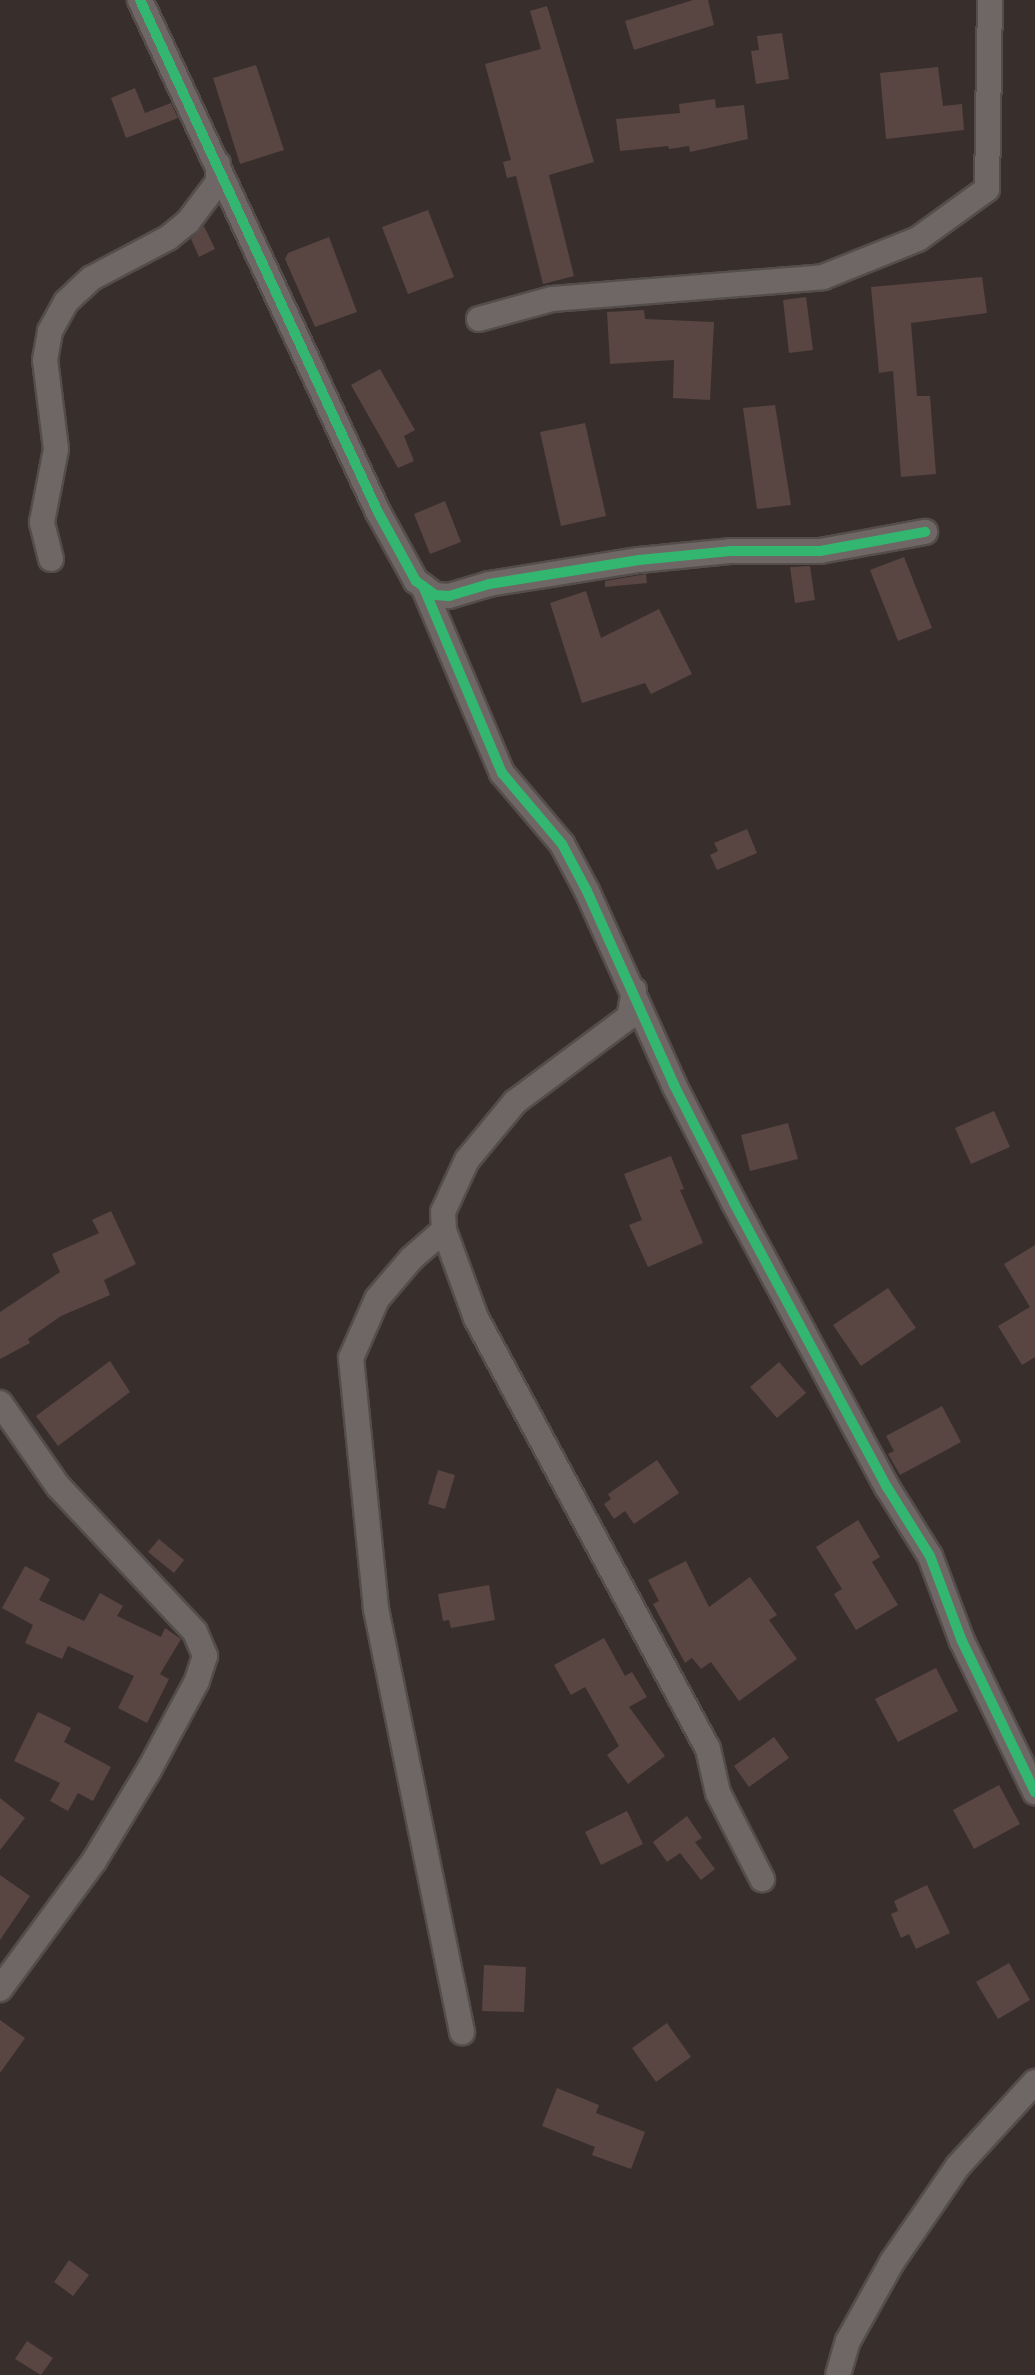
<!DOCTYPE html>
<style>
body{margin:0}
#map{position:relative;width:1035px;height:2375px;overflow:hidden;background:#382f2d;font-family:Commissioner,sans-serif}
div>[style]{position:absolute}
.building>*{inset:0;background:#594542}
.roads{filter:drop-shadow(2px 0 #544d4b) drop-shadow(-2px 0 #544d4b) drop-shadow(0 2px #544d4b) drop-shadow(0 -2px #544d4b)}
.minor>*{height:24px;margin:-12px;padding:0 12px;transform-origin:12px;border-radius:12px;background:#6e6765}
.cycleway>*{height:10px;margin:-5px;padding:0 5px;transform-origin:5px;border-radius:5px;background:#33b770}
span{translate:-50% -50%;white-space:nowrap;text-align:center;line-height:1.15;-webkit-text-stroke:7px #1e1615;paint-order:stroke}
</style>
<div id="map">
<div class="building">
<i style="clip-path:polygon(693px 0,708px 0,714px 25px,634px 50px,625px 21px)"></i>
<i style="clip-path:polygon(547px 6px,594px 162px,549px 175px,574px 276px,543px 284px,516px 176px,507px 178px,503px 162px,511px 160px,485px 64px,541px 49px,530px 11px)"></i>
<i style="clip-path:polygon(782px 33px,789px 79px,756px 84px,751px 51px,759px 50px,757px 36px)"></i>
<i style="clip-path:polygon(256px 65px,284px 150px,240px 164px,213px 78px)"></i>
<i style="clip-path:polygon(938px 67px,943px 106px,962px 104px,964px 130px,886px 139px,880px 73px)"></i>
<i style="clip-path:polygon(135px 88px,145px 113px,171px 103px,178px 118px,126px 138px,111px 98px)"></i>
<i style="clip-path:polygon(715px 99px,716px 108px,744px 105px,748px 139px,690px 152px,689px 146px,669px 149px,668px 146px,620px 151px,616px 119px,680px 113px,679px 104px)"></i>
<i style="clip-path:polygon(428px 210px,454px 277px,408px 294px,382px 227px)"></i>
<i style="clip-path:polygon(204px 226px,215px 249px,199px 257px,191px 239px)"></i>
<i style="clip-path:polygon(329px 237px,357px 312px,315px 327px,285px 259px,288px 253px)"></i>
<i style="clip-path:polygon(982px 277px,987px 313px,911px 323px,917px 396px,930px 396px,936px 474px,901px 477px,893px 371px,879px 373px,871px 287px)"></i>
<i style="clip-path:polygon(806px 297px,813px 350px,789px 353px,783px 300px)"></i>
<i style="clip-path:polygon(644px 310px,645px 319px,714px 322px,710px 400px,673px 398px,674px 360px,610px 364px,607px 312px)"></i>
<i style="clip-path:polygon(380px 369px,415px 430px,404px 436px,414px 461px,398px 468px,351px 385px)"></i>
<i style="clip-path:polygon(775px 405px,791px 505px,757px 509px,743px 408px)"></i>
<i style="clip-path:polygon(585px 423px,606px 516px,561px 526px,540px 432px)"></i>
<i style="clip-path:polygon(445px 501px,461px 542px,430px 554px,414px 514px)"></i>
<i style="clip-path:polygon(904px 557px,932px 628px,898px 641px,870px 570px)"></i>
<i style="clip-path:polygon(810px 566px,815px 600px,795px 603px,790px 567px)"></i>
<i style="clip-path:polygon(646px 574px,647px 583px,605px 587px,605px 581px)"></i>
<i style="clip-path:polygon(586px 591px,601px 638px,659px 609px,692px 674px,651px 694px,645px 683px,582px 703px,550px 603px)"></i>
<i style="clip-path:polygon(747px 829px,757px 853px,717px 870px,710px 855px,718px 851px,714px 843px)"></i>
<i style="clip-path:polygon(994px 1111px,1010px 1147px,971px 1164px,955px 1128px)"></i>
<i style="clip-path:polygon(788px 1123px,798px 1159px,750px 1171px,741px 1135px)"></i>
<i style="clip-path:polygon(671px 1156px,684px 1189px,680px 1190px,703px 1243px,648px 1267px,629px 1225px,642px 1220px,624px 1174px)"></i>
<i style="clip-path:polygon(111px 1211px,136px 1264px,104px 1280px,110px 1295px,61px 1316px,28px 1339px,30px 1343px,0 1359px,0 1312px,60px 1272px,52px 1254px,99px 1233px,92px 1220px)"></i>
<i style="clip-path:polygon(1035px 1245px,1035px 1357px,1022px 1365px,998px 1326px,1030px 1307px,1004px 1264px)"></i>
<i style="clip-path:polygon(888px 1288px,916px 1328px,861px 1366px,833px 1325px)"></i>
<i style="clip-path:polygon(110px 1361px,130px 1392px,58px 1446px,36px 1416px)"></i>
<i style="clip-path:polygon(779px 1362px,806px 1393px,777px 1418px,750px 1387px)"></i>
<i style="clip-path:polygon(942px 1406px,961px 1442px,900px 1475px,888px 1454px,894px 1451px,886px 1436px)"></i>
<i style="clip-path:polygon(657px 1460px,679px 1493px,634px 1524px,625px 1511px,614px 1519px,604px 1504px,611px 1499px,608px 1494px)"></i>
<i style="clip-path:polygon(438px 1470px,455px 1475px,445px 1509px,428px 1504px)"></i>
<i style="clip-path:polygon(858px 1520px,880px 1557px,872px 1562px,898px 1605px,856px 1630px,834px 1594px,842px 1589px,816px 1547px)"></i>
<i style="clip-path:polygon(159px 1539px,184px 1560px,174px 1573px,148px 1552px)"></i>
<i style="clip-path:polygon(686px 1561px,709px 1607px,750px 1577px,777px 1615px,769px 1620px,797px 1659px,739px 1701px,711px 1662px,701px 1669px,692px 1658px,685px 1663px,653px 1604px,659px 1601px,648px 1580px)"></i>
<i style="clip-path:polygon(25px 1566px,50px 1579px,39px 1600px,84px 1621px,100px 1593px,123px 1606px,117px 1616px,161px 1637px,165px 1628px,181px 1639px,160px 1674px,169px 1679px,147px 1723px,118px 1708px,134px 1676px,68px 1646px,62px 1659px,25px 1643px,33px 1625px,2px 1608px)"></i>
<i style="clip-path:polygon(489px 1585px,495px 1620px,451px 1628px,449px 1620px,443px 1621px,438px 1594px)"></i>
<i style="clip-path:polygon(604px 1638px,625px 1676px,632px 1672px,647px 1697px,629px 1707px,665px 1756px,628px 1784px,607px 1755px,619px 1746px,585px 1687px,571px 1695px,554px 1665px)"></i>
<i style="clip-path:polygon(936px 1668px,958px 1711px,898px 1742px,875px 1699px)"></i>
<i style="clip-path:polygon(38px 1712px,71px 1728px,64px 1742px,111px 1767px,93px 1801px,78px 1793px,68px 1811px,50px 1801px,60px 1783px,14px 1761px)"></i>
<i style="clip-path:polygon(774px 1737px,789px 1758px,749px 1787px,734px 1766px)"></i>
<i style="clip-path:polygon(999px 1785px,1020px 1824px,974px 1849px,953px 1810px)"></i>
<i style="clip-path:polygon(0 1798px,25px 1818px,0 1850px)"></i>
<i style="clip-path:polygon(627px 1811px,643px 1844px,601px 1865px,585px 1832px)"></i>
<i style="clip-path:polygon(687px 1816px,702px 1838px,695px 1842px,715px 1869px,701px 1880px,680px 1853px,667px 1862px,653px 1842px)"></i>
<i style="clip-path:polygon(0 1875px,30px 1896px,0 1940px)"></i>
<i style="clip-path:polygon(927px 1885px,950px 1933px,916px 1949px,909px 1934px,901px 1938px,891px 1914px,898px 1911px,894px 1901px)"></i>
<i style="clip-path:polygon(1009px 1963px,1030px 2000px,998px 2019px,976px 1982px)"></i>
<i style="clip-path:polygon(484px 1965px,526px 1967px,524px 2012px,482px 2011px)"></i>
<i style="clip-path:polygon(0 2020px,25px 2038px,0 2073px)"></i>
<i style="clip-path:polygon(667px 2023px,691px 2057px,656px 2082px,632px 2048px)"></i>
<i style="clip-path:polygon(557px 2088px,599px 2105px,596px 2113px,645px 2132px,631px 2169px,592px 2155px,595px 2147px,542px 2126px)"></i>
<i style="clip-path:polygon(69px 2260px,89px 2275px,73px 2296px,54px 2282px)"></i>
<i style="clip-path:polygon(27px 2341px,53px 2358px,41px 2375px,15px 2359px)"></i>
</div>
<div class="roads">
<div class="minor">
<i style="left:140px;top:0;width:565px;rotate:65.07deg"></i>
<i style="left:378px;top:512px;width:79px;rotate:61.2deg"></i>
<i style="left:416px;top:581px;width:24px;rotate:36deg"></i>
<i style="left:435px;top:595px;width:14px;rotate:4deg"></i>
<i style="left:449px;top:596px;width:42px;rotate:-16.7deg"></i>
<i style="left:489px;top:584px;width:152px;rotate:-9.1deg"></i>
<i style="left:639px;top:560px;width:91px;rotate:-5.6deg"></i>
<i style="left:730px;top:551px;width:90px"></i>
<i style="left:820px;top:551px;width:107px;rotate:-10.3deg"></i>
<i style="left:479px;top:319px;width:76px;rotate:-15.3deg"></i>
<i style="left:552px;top:299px;width:272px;rotate:-4.6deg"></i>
<i style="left:823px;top:277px;width:102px;rotate:-21.8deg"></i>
<i style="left:918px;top:239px;width:85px;rotate:-35.9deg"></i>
<i style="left:987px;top:189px;width:189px;rotate:-89.1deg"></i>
<i style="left:51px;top:559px;width:38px;rotate:-104deg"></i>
<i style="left:42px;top:522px;width:74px;rotate:-79.1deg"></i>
<i style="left:56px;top:449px;width:90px;rotate:-97deg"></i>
<i style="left:45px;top:360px;width:29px;rotate:-80deg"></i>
<i style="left:50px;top:331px;width:33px;rotate:-61deg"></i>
<i style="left:66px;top:302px;width:35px;rotate:-43deg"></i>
<i style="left:92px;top:278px;width:86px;rotate:-27.8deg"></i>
<i style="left:168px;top:238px;width:26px;rotate:-39deg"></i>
<i style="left:188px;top:222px;width:50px;rotate:-53.1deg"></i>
<i style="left:218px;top:182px;width:18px;rotate:-90deg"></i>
<i style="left:423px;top:586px;width:203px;rotate:67.1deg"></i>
<i style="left:502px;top:773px;width:93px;rotate:49.8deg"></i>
<i style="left:562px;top:844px;width:53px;rotate:62deg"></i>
<i style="left:587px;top:891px;width:213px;rotate:65.8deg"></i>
<i style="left:674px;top:1085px;width:132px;rotate:63deg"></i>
<i style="left:734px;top:1203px;width:323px;rotate:61.7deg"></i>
<i style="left:887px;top:1487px;width:81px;rotate:58.1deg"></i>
<i style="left:930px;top:1556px;width:91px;rotate:69.4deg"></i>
<i style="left:962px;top:1641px;width:168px;rotate:64.2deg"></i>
<i style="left:634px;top:990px;width:27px;rotate:100deg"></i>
<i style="left:629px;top:1017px;width:142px;rotate:143.3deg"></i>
<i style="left:515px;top:1102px;width:75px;rotate:129.6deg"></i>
<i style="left:467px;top:1160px;width:57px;rotate:114.8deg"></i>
<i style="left:443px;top:1212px;width:18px;rotate:87deg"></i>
<i style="left:444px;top:1230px;width:94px;rotate:70deg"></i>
<i style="left:476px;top:1318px;width:489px;rotate:61.7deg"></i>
<i style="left:708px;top:1749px;width:45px;rotate:77.2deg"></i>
<i style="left:718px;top:1793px;width:97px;rotate:62.9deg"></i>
<i style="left:444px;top:1230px;width:44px;rotate:138.7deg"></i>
<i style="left:411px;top:1259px;width:52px;rotate:130.4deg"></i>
<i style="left:377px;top:1299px;width:64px;rotate:113.8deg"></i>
<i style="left:351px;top:1358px;width:252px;rotate:84.3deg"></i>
<i style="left:376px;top:1609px;width:432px;rotate:78.5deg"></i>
<i style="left:0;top:1403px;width:101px;rotate:55.1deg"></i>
<i style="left:58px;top:1486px;width:200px;rotate:46.8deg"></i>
<i style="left:195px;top:1632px;width:26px;rotate:67deg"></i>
<i style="left:205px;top:1656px;width:26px;rotate:108deg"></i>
<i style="left:197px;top:1681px;width:101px;rotate:118.3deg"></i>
<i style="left:149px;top:1770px;width:106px;rotate:121.1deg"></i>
<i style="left:94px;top:1861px;width:159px;rotate:126.3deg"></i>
<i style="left:838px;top:2375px;width:35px;rotate:-74deg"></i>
<i style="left:848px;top:2341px;width:90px;rotate:-60.9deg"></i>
<i style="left:892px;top:2262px;width:116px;rotate:-55.5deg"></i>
<i style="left:958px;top:2166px;width:114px;rotate:-47.5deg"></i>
</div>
</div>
<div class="cycleway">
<i style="left:140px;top:0;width:565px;rotate:65.07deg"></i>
<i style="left:378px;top:512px;width:79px;rotate:61.2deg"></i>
<i style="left:416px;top:581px;width:24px;rotate:36deg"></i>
<i style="left:435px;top:595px;width:14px;rotate:4deg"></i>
<i style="left:449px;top:596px;width:42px;rotate:-16.7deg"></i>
<i style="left:489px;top:584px;width:152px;rotate:-9.1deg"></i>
<i style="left:639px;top:560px;width:91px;rotate:-5.6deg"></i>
<i style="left:730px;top:551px;width:90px"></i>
<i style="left:820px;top:551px;width:107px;rotate:-10.3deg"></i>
<i style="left:423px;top:586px;width:203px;rotate:67.1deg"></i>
<i style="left:502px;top:773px;width:93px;rotate:49.8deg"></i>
<i style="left:562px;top:844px;width:53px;rotate:62deg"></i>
<i style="left:587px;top:891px;width:213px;rotate:65.8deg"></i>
<i style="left:674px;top:1085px;width:132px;rotate:63deg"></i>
<i style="left:734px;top:1203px;width:323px;rotate:61.7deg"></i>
<i style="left:887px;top:1487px;width:81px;rotate:58.1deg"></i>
<i style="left:930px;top:1556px;width:91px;rotate:69.4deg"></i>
<i style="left:962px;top:1641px;width:168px;rotate:64.2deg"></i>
</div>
</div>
